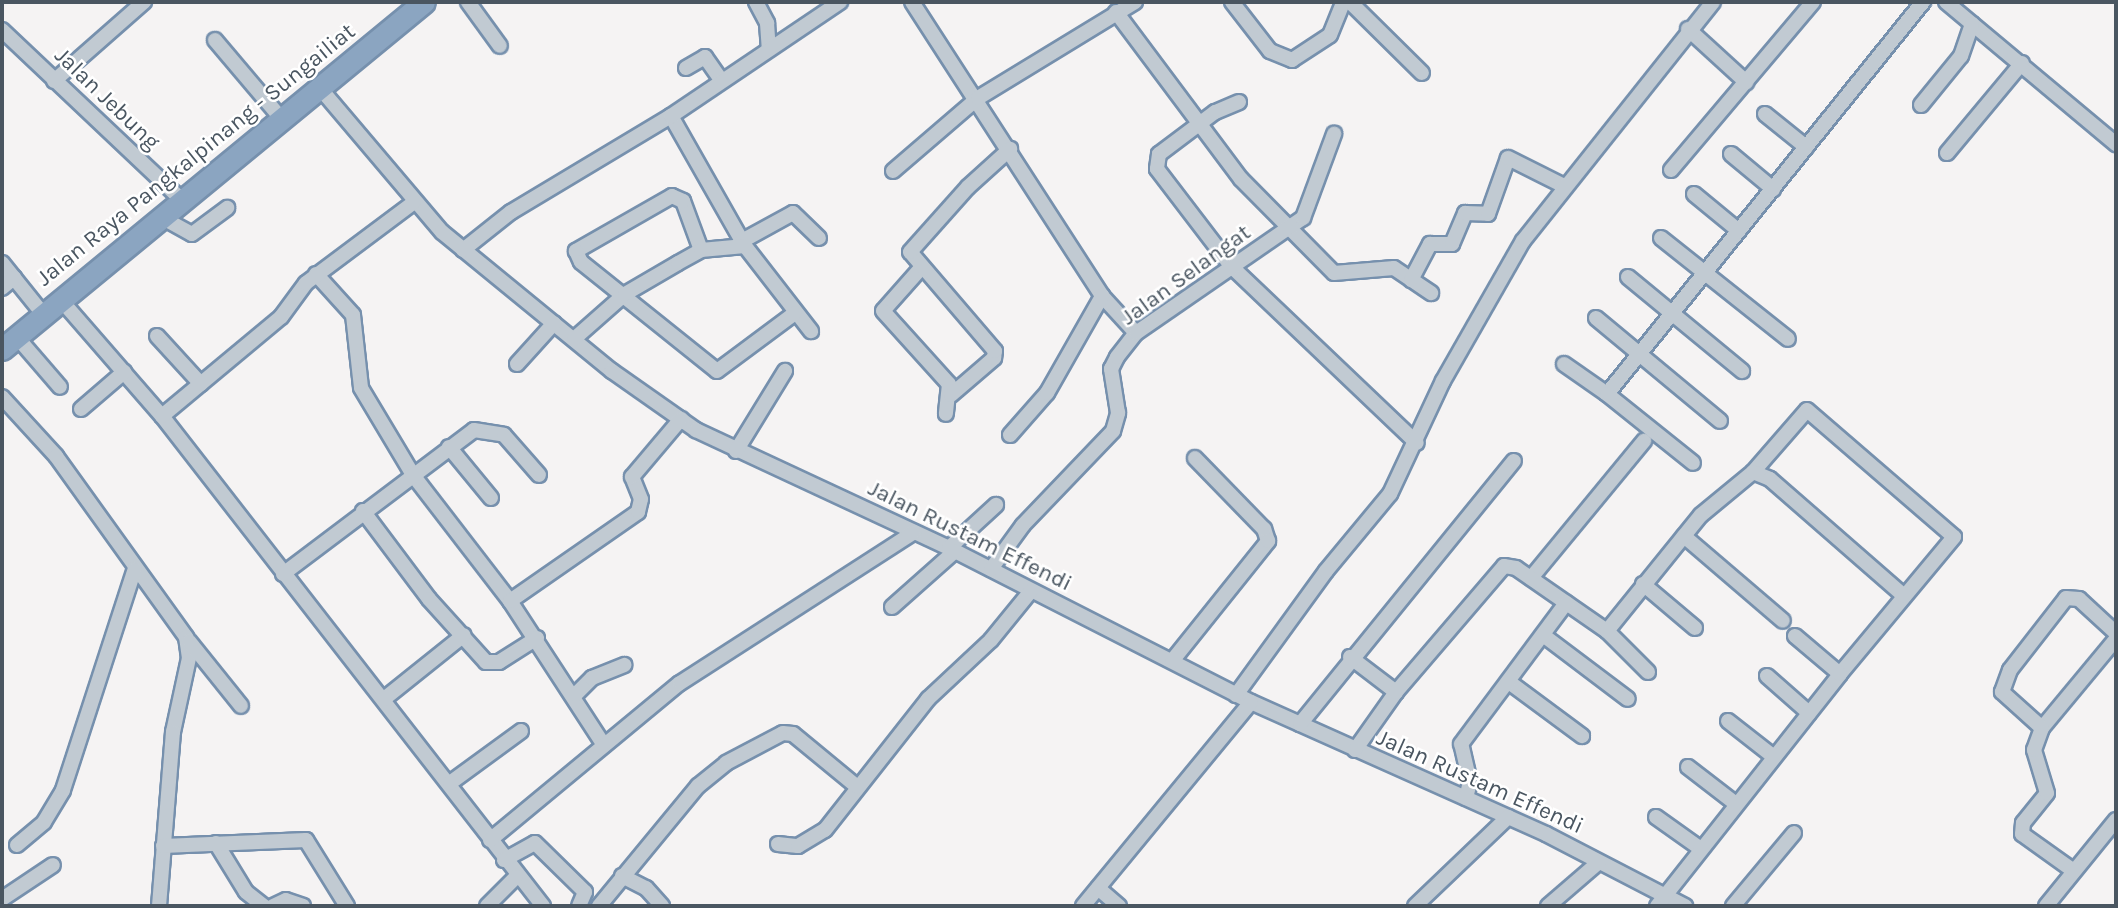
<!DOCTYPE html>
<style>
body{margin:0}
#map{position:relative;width:2118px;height:908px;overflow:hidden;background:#f5f3f3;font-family:Karla,sans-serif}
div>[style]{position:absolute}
.roads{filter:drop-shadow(2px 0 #7690ad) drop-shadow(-2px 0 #7690ad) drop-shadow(0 2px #7690ad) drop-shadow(0 -2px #7690ad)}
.minor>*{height:14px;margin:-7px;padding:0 7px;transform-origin:7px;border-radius:7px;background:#c1cad2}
.highway>*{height:21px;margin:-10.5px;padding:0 10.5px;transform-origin:10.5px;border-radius:10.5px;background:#8ba5c1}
span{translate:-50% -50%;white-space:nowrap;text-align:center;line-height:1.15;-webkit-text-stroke:5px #fff;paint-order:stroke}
.street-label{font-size:23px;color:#4a5661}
.frame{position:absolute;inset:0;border:4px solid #4a5661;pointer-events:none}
</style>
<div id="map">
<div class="roads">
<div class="minor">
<i style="left:468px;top:2px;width:54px;rotate:54deg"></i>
<i style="left:756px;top:2px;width:24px;rotate:62deg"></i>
<i style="left:767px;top:23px;width:26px;rotate:86deg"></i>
<i style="left:912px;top:2px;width:350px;rotate:57.1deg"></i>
<i style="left:1102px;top:296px;width:50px;rotate:47.4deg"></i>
<i style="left:1232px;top:2px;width:62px;rotate:52.2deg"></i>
<i style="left:1270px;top:51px;width:24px;rotate:22deg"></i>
<i style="left:1292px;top:60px;width:45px;rotate:-33.3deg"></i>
<i style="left:1330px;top:35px;width:35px;rotate:-68deg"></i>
<i style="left:1350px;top:2px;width:101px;rotate:44.6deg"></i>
<i style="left:1946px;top:2px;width:222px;rotate:39.9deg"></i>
<i style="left:1116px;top:12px;width:209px;rotate:53.2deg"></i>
<i style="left:1241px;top:179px;width:132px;rotate:45.3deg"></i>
<i style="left:1334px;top:273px;width:60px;rotate:-4.8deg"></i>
<i style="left:1394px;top:268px;width:45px;rotate:34deg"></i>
<i style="left:1688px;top:29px;width:79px;rotate:42.4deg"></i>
<i style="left:2px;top:30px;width:248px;rotate:43.4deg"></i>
<i style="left:215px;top:40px;width:101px;rotate:49.8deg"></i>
<i style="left:686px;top:68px;width:22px;rotate:-30deg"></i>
<i style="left:705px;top:57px;width:29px;rotate:55deg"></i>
<i style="left:54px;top:81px;width:120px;rotate:-41.3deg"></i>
<i style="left:319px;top:87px;width:190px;rotate:49.7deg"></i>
<i style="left:442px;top:232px;width:220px;rotate:39.3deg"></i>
<i style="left:612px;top:371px;width:103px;rotate:35.1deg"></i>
<i style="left:696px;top:430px;width:279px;rotate:25deg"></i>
<i style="left:949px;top:548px;width:339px;rotate:27deg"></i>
<i style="left:1251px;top:702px;width:323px;rotate:24.1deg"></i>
<i style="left:1546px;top:834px;width:157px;rotate:27.4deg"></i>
<i style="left:1239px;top:102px;width:26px;rotate:157deg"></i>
<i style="left:1215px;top:112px;width:70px;rotate:143.1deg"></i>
<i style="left:1159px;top:154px;width:15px;rotate:98deg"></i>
<i style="left:1157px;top:169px;width:123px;rotate:52.6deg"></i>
<i style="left:1232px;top:267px;width:255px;rotate:43.6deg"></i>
<i style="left:1921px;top:105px;width:63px;rotate:-50.8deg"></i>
<i style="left:1961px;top:56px;width:34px;rotate:-71deg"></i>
<i style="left:1765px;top:114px;width:53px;rotate:38.8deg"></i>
<i style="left:671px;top:116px;width:150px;rotate:60.4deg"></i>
<i style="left:745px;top:246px;width:108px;rotate:52.2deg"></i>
<i style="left:1947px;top:153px;width:117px;rotate:-50.2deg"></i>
<i style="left:1731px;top:154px;width:55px;rotate:39.8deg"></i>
<i style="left:1671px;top:170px;width:220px;rotate:-49.8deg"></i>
<i style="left:893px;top:171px;width:112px;rotate:-40.7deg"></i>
<i style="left:978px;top:98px;width:184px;rotate:-31.4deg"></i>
<i style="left:1694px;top:194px;width:58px;rotate:39.4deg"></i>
<i style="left:161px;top:217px;width:35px;rotate:29deg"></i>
<i style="left:192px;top:234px;width:44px;rotate:-36.6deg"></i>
<i style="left:1661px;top:238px;width:162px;rotate:38.5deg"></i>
<i style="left:742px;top:241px;width:58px;rotate:-28.8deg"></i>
<i style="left:793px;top:213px;width:36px;rotate:44deg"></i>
<i style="left:463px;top:250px;width:61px;rotate:-38.4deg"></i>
<i style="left:511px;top:212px;width:187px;rotate:-31deg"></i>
<i style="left:671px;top:116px;width:204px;rotate:-34deg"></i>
<i style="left:701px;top:250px;width:52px;rotate:-110.2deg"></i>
<i style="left:683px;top:201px;width:12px;rotate:-156deg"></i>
<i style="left:672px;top:196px;width:111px;rotate:150.2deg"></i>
<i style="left:576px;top:251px;width:12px;rotate:66deg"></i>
<i style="left:581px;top:262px;width:174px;rotate:38.7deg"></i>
<i style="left:717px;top:371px;width:97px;rotate:-36.6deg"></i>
<i style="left:2px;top:263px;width:65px;rotate:51.2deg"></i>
<i style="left:921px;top:268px;width:57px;rotate:131.5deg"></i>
<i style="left:883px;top:311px;width:98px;rotate:47.9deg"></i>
<i style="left:949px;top:384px;width:30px;rotate:96deg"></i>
<i style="left:316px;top:274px;width:55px;rotate:47.9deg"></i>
<i style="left:353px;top:315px;width:73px;rotate:83.7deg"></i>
<i style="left:361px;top:388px;width:101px;rotate:59.1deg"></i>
<i style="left:413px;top:475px;width:159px;rotate:52.4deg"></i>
<i style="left:510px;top:601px;width:172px;rotate:56.9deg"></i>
<i style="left:1628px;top:277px;width:148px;rotate:39.5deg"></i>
<i style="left:1411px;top:280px;width:41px;rotate:-62.2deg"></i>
<i style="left:1430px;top:244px;width:22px"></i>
<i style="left:1452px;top:244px;width:34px;rotate:-67deg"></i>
<i style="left:1465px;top:213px;width:23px;rotate:2deg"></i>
<i style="left:1488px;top:214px;width:59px;rotate:-70.3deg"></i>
<i style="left:1508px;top:158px;width:63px;rotate:26.6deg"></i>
<i style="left:2px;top:288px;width:16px;rotate:-40deg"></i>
<i style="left:61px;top:300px;width:154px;rotate:49deg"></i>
<i style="left:162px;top:416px;width:621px;rotate:52.13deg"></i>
<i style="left:1596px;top:318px;width:161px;rotate:39.7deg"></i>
<i style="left:16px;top:336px;width:67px;rotate:49.2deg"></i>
<i style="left:157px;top:336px;width:65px;rotate:47.5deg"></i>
<i style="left:574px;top:339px;width:68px;rotate:-41.4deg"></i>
<i style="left:625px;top:294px;width:61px;rotate:-30.3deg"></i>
<i style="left:678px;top:263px;width:26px;rotate:-29deg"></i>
<i style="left:701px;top:250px;width:44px;rotate:-5.2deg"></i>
<i style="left:517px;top:364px;width:55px;rotate:-47.9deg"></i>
<i style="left:1564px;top:364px;width:52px;rotate:34.9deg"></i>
<i style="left:1607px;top:394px;width:504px;rotate:-51.13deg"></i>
<i style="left:1607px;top:394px;width:110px;rotate:38.7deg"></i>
<i style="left:951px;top:395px;width:57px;rotate:-40.7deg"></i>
<i style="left:994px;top:358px;width:7px;rotate:-82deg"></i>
<i style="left:995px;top:351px;width:130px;rotate:-130.6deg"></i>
<i style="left:910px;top:252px;width:87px;rotate:-48.3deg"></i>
<i style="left:968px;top:187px;width:57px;rotate:-42.1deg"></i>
<i style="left:2px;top:397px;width:80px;rotate:47.5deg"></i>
<i style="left:56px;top:456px;width:223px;rotate:54.3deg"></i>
<i style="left:186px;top:637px;width:21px;rotate:82deg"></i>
<i style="left:189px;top:658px;width:76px;rotate:102.2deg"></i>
<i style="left:173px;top:732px;width:175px;rotate:94.6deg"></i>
<i style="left:81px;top:409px;width:57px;rotate:-40.7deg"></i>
<i style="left:162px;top:416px;width:155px;rotate:-39.8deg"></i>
<i style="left:281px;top:317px;width:42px;rotate:-53.7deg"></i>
<i style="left:306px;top:283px;width:134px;rotate:-36.8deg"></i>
<i style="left:1010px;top:435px;width:56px;rotate:-48.6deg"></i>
<i style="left:1047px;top:393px;width:112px;rotate:-60.4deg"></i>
<i style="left:449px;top:447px;width:66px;rotate:50.5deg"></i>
<i style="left:736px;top:451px;width:94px;rotate:-58.5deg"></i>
<i style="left:1753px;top:472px;width:82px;rotate:-48.9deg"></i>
<i style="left:1807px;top:410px;width:194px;rotate:40.8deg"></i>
<i style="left:1954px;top:537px;width:178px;rotate:129.8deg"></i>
<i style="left:363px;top:511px;width:110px;rotate:53.1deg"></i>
<i style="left:429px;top:599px;width:85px;rotate:47.9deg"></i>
<i style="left:486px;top:662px;width:13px"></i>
<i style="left:499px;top:662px;width:45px;rotate:-32.3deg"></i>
<i style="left:1684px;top:536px;width:130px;rotate:40.6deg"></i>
<i style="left:949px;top:548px;width:64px;rotate:-42.5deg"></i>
<i style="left:991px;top:569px;width:54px;rotate:-54deg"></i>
<i style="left:1023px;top:525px;width:130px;rotate:-46.2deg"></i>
<i style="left:1113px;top:431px;width:19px;rotate:-74deg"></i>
<i style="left:1118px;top:413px;width:45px;rotate:-99deg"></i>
<i style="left:1111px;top:369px;width:13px;rotate:-63deg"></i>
<i style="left:1117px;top:357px;width:31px;rotate:-52deg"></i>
<i style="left:1136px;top:333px;width:203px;rotate:-34.6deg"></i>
<i style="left:1303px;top:218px;width:90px;rotate:-69.7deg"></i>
<i style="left:283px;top:574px;width:239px;rotate:-37deg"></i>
<i style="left:474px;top:430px;width:30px;rotate:9deg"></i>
<i style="left:504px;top:435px;width:53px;rotate:48.8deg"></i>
<i style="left:1531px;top:578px;width:178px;rotate:-50.5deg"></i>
<i style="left:1643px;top:584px;width:68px;rotate:40.2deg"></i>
<i style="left:510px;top:601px;width:156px;rotate:-34.8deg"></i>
<i style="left:638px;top:512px;width:13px;rotate:-77deg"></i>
<i style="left:641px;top:499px;width:24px;rotate:-112deg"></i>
<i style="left:632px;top:477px;width:76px;rotate:-49.8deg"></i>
<i style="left:892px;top:607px;width:84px;rotate:-41.6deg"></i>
<i style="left:1607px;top:631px;width:58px;rotate:45deg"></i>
<i style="left:1543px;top:635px;width:106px;rotate:37deg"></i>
<i style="left:189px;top:641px;width:83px;rotate:51.3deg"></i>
<i style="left:1350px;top:657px;width:58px;rotate:37.3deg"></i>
<i style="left:1172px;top:661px;width:154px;rotate:-51.3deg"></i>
<i style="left:1268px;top:541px;width:13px;rotate:-108deg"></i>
<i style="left:1264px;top:529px;width:99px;rotate:-134.2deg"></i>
<i style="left:1767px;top:676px;width:56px;rotate:41.4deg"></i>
<i style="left:1509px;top:682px;width:91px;rotate:36.5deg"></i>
<i style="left:576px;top:694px;width:23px;rotate:-45deg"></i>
<i style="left:592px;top:678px;width:35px;rotate:-22deg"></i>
<i style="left:1236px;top:695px;width:153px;rotate:-54deg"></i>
<i style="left:1326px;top:571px;width:100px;rotate:-50.3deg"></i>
<i style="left:1390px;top:494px;width:125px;rotate:-64.9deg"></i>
<i style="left:1443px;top:381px;width:161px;rotate:-60.3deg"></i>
<i style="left:1523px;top:241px;width:305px;rotate:-51.5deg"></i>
<i style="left:384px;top:699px;width:102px;rotate:-38.7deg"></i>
<i style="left:1728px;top:721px;width:58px;rotate:38deg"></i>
<i style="left:1300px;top:724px;width:339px;rotate:-50.9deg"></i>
<i style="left:2042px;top:728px;width:116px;rotate:-50.3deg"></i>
<i style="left:1355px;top:750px;width:71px;rotate:-54.7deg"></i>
<i style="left:1396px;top:692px;width:166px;rotate:-49.4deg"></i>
<i style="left:1504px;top:566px;width:12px;rotate:9deg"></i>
<i style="left:1516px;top:568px;width:111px;rotate:34.7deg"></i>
<i style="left:1607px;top:631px;width:149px;rotate:-51deg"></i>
<i style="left:1701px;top:515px;width:67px;rotate:-39.6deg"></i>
<i style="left:1753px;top:472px;width:18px;rotate:22deg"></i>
<i style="left:1770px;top:479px;width:178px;rotate:41.1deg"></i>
<i style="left:1688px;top:767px;width:61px;rotate:37.6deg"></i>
<i style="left:450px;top:783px;width:88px;rotate:-36.2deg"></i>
<i style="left:1466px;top:798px;width:16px;rotate:-76deg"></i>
<i style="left:1470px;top:782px;width:39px;rotate:-103deg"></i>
<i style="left:1461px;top:744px;width:176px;rotate:-53.3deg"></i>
<i style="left:1656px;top:817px;width:55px;rotate:35.4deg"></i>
<i style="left:490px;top:840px;width:246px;rotate:-39.6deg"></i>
<i style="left:680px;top:683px;width:278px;rotate:-32.8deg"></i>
<i style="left:216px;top:843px;width:57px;rotate:58.5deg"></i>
<i style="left:246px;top:892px;width:23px;rotate:38deg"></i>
<i style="left:778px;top:844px;width:20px;rotate:6deg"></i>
<i style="left:798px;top:846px;width:31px;rotate:-31deg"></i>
<i style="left:825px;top:830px;width:167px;rotate:-51.8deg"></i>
<i style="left:928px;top:699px;width:86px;rotate:-43.1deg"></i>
<i style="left:991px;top:640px;width:63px;rotate:-50.8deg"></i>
<i style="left:17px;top:845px;width:35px;rotate:-40deg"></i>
<i style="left:44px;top:822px;width:37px;rotate:-59deg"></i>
<i style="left:63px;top:790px;width:232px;rotate:-72deg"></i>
<i style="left:163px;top:846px;width:143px;rotate:-2.4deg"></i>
<i style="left:306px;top:840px;width:78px;rotate:58.2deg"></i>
<i style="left:504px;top:860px;width:35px;rotate:-29deg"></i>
<i style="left:535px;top:843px;width:70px;rotate:44.4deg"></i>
<i style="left:585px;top:892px;width:15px;rotate:113deg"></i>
<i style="left:2071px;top:869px;width:60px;rotate:-144.5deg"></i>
<i style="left:2022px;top:834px;width:11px;rotate:-85deg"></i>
<i style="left:2023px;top:823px;width:38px;rotate:-51deg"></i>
<i style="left:2047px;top:793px;width:45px;rotate:-106.8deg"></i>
<i style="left:2034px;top:750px;width:23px;rotate:-70deg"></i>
<i style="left:2042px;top:728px;width:54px;rotate:-138deg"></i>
<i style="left:2002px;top:692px;width:23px;rotate:-70deg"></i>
<i style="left:2010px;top:670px;width:91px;rotate:-52.1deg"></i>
<i style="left:2066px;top:598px;width:13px;rotate:4deg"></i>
<i style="left:2079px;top:599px;width:50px;rotate:42.6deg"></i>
<i style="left:622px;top:876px;width:27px;rotate:27deg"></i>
<i style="left:646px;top:888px;width:24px;rotate:48deg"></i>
<i style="left:1098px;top:888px;width:28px;rotate:41deg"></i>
<i style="left:2px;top:899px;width:61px;rotate:-33.7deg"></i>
<i style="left:273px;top:906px;width:14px;rotate:-25deg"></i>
<i style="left:286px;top:900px;width:18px;rotate:19deg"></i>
<i style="left:487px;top:906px;width:41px;rotate:-45deg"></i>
<i style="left:599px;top:906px;width:156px;rotate:-50.5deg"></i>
<i style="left:698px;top:786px;width:36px;rotate:-39deg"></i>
<i style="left:726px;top:763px;width:64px;rotate:-27.8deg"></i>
<i style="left:783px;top:733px;width:10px;rotate:6deg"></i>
<i style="left:793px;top:734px;width:82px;rotate:39.5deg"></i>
<i style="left:1083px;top:906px;width:264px;rotate:-50.5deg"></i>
<i style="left:1415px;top:906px;width:129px;rotate:-43.7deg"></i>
<i style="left:1548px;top:906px;width:67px;rotate:-40.8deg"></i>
<i style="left:1657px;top:906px;width:295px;rotate:-51.7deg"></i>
<i style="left:1840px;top:674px;width:59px;rotate:-139.8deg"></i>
<i style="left:1733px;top:906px;width:95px;rotate:-50.1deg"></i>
<i style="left:2046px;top:906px;width:111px;rotate:-50.9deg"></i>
</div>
<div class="highway">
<i style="left:2px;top:349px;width:546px;rotate:-39.43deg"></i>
</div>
</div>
<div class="street-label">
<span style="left:107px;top:99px;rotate:44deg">Jalan Jebung</span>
<span style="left:196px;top:155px;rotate:-39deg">Jalan Raya Pangkalpinang - Sungailiat</span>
<span style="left:1186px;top:275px;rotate:-36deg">Jalan Selangat</span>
<span style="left:970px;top:536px;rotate:26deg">Jalan Rustam Effendi</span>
<span style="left:1480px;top:782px;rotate:24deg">Jalan Rustam Effendi</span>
</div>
<div class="frame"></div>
</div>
